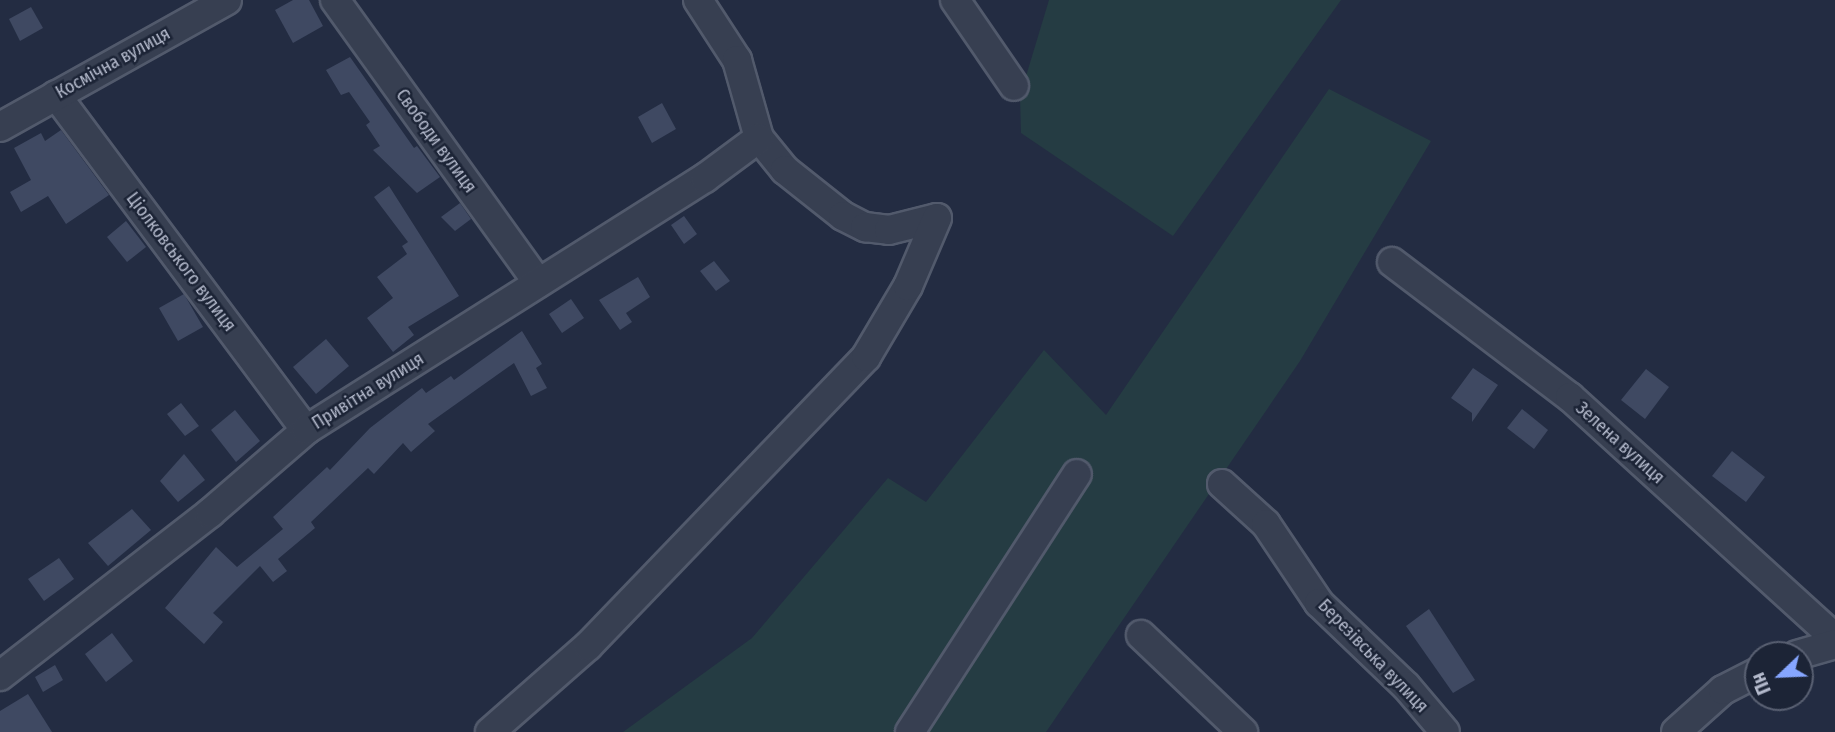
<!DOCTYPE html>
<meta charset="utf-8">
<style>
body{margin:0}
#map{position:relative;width:1835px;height:732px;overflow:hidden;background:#232c42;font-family:"Fira Sans Condensed",sans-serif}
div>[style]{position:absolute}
.green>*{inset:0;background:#253c43}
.building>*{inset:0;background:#3f4962}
.roads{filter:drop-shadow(2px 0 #525a6c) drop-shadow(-2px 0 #525a6c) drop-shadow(0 2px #525a6c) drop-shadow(0 -2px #525a6c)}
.minor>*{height:28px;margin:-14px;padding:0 14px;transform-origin:14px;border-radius:14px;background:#373f51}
span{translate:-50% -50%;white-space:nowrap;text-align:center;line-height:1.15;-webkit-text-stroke:5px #1c2436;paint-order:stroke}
.street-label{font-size:18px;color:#b4bacc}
.north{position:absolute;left:1744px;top:641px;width:70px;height:70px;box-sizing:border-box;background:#1c2436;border:2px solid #596072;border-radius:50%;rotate:247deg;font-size:19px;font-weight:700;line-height:28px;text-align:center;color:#b4bacc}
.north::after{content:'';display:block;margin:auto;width:24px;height:32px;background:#86a6ff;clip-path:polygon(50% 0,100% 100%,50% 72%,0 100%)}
</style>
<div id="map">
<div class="green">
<i style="clip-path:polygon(1049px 0,1341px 0,1173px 236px,1021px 133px,1020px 96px)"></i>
<i style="clip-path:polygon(1329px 89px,1431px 141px,1300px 361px,1046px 732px,623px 732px,752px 638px,888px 478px,926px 502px,1044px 350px,1106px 415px)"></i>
</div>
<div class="building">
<i style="clip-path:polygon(293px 0,309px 0,323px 26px,293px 43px,275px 10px)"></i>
<i style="clip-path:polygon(31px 7px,43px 28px,20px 41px,9px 19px)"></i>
<i style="clip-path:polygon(350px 57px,414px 148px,417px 146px,440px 177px,417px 193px,373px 150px,380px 146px,366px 125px,370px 122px,349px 92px,341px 95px,326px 70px)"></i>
<i style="clip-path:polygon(662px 103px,676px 129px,652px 143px,638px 117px)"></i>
<i style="clip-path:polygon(61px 130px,109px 195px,66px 224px,48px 196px,21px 212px,10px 192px,31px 180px,14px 148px,41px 133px,45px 141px)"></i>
<i style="clip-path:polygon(389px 186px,459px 296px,408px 327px,414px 335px,393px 352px,367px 318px,393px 298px,377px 277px,407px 254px,402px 246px,408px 242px,374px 197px)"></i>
<i style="clip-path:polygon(460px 203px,471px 219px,455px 231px,441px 217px)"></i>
<i style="clip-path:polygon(684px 216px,697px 234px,684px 244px,671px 225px)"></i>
<i style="clip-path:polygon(126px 221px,146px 247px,127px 262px,107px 237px)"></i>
<i style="clip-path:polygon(714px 261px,730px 281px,716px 291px,700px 271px)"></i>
<i style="clip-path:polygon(638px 277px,650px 297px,626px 313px,632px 322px,620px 330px,599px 300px)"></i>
<i style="clip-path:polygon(184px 294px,203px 327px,178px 341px,159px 308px)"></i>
<i style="clip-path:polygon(571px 299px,584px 318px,562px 333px,549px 314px)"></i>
<i style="clip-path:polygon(522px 331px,542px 364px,536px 368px,547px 388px,531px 396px,514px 363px,428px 424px,435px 431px,411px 452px,403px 443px,374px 474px,368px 468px,311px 522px,315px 528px,278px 559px,287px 571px,273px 582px,260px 566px,213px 613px,223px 622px,204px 644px,165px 608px,216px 547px,237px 567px,283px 529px,273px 517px,327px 467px,330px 470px,370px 428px,422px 388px,426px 393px,451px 376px,454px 380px)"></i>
<i style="clip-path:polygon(326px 339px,349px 366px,316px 394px,293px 367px)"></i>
<i style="clip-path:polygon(1473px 368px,1498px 385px,1472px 422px,1472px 413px,1451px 398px)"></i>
<i style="clip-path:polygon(1646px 369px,1669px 387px,1645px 419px,1621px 400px)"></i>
<i style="clip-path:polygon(181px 403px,199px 426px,185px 436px,167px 414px)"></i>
<i style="clip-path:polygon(1522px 409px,1548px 430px,1534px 449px,1507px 428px)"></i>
<i style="clip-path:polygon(235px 410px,260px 441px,236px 462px,211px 430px)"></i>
<i style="clip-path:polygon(1732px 451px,1765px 477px,1746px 502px,1712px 476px)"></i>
<i style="clip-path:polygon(184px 454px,205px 480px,178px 502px,160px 481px)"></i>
<i style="clip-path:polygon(132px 509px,151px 530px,108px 566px,88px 543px)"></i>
<i style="clip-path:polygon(59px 558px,74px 579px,44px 601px,28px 579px)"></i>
<i style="clip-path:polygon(1429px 609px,1475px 680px,1453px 693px,1406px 626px)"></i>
<i style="clip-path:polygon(112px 633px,133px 661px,106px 682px,85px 654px)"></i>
<i style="clip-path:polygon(55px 665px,63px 680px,43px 692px,35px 677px)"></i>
<i style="clip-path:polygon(28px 694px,52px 732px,0 732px,0 711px)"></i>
</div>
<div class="roads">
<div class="minor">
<i style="left:335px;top:0;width:348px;rotate:54.3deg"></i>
<i style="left:698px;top:0;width:72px;rotate:57deg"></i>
<i style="left:737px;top:60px;width:81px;rotate:74.2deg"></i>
<i style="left:759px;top:138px;width:41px;rotate:50.9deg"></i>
<i style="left:785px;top:170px;width:74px;rotate:38.4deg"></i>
<i style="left:843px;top:216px;width:25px;rotate:27deg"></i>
<i style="left:865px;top:227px;width:24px;rotate:7deg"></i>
<i style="left:889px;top:230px;width:49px;rotate:-14deg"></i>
<i style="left:955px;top:0;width:104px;rotate:55.5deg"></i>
<i style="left:56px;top:95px;width:418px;rotate:53.3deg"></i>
<i style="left:0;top:127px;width:260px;rotate:-29.2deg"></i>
<i style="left:1392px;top:262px;width:223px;rotate:37.2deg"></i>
<i style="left:1570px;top:397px;width:358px;rotate:42.3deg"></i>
<i style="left:1222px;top:484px;width:59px;rotate:42.3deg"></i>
<i style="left:1266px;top:524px;width:95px;rotate:56.1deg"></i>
<i style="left:1319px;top:603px;width:120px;rotate:43.7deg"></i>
<i style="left:1406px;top:686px;width:60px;rotate:49.7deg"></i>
<i style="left:1141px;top:635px;width:141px;rotate:43.6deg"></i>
<i style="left:1797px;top:655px;width:40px;rotate:-16deg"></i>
<i style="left:0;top:676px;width:266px;rotate:-37.8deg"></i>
<i style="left:210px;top:513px;width:127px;rotate:-40.8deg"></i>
<i style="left:306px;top:430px;width:472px;rotate:-32.3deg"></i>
<i style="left:705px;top:178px;width:67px;rotate:-36.5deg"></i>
<i style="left:490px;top:732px;width:130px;rotate:-41.3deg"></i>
<i style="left:588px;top:646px;width:401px;rotate:-46.1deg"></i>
<i style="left:866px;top:357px;width:82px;rotate:-59.4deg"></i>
<i style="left:908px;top:286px;width:74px;rotate:-66.9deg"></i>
<i style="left:910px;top:732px;width:307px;rotate:-57.1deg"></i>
<i style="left:1676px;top:732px;width:63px;rotate:-41.8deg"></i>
<i style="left:1723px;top:690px;width:39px;rotate:-27deg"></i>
</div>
</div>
<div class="street-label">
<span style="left:113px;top:63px;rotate:-29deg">Космічна вулиця</span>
<span style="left:436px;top:141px;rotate:54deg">Свободи вулиця</span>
<span style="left:181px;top:262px;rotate:53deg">Ціолковського вулиця</span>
<span style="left:368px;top:391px;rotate:-32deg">Привітна вулиця</span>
<span style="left:1620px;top:443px;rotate:42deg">Зелена вулиця</span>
<span style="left:1373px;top:656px;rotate:46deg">Березівська вулиця</span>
</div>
<div class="north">Пн</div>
</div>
